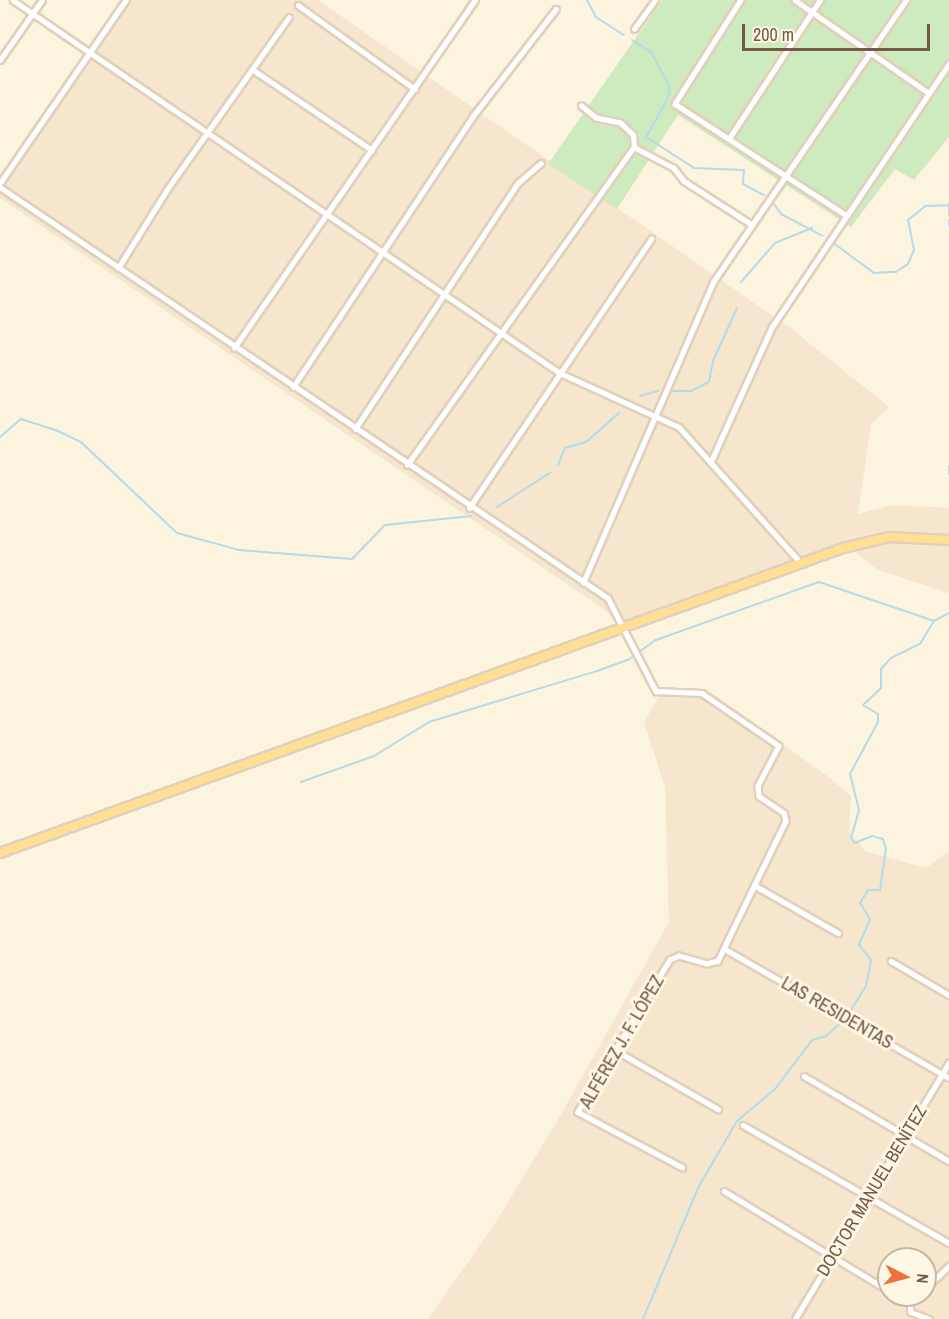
<!DOCTYPE html>
<meta charset="utf-8">
<style>
body{margin:0}
#map{position:relative;width:949px;height:1319px;overflow:hidden;background:#fdf4df;font-family:"Archivo Narrow",sans-serif}
div>[style]{position:absolute}
.residential>*{inset:0;background:#f5e6cd}
.green>*{inset:0;background:#cdebbe}
.stream>*{height:2px;margin:-1px;padding:0 1px;transform-origin:1px;border-radius:1px;background:#b3dce7}
.roads{filter:drop-shadow(2px 0 #e1d0bb) drop-shadow(-2px 0 #e1d0bb) drop-shadow(0 2px #e1d0bb) drop-shadow(0 -2px #e1d0bb)}
.street>*{height:4.5px;margin:-2.25px;padding:0 2.25px;transform-origin:2.25px;border-radius:2.25px;background:#fff}
.primary>*{height:8px;margin:-4px;padding:0 4px;transform-origin:4px;border-radius:4px;background:#ffdf94}
span{translate:-50% -50%;white-space:nowrap;text-align:center;line-height:1.15;-webkit-text-stroke:6px #fff7e6;paint-order:stroke}
.street-label{font-size:18px;color:#745a46}
.north{position:absolute;left:877px;top:1247px;width:60px;height:60px;box-sizing:border-box;background:#fff7e6;border:2px solid #c7b8a6;border-radius:50%;rotate:96deg;font-size:16px;font-weight:700;line-height:24px;text-align:center;color:#745a46}
.north::after{content:'';display:block;margin:auto;width:21px;height:27px;background:#ed723e;clip-path:polygon(50% 0,100% 100%,50% 72%,0 100%)}
.scale{position:absolute;left:742px;top:24px;width:188px;height:27px;box-sizing:border-box;border:3px solid #745a46;border-top:0;padding-left:8px;font-size:18px;line-height:21px;white-space:nowrap;color:#745a46;-webkit-text-stroke:4px #fff7e6;paint-order:stroke}
</style>
<div id="map">
<div class="residential">
<i style="clip-path:polygon(131px 0,318px 0,793px 330px,889px 407px,871px 424px,858px 514px,892px 505px,949px 508px,949px 593px,878px 570px,852px 550px,624px 629px,605px 610px,0 198px,0 183px)"></i>
<i style="clip-path:polygon(evenodd,665px 687px,707px 690px,830px 778px,851px 796px,849px 831px,865px 851px,926px 868px,949px 851px,949px 1319px,428px 1319px,494px 1225px,559px 1118px,669px 922px,665px 787px,644px 722px,665px 687px,889px 1259px,925px 1259px,925px 1295px,889px 1295px,889px 1259px)"></i>
</div>
<div class="green">
<i style="clip-path:polygon(662px 0,949px 0,949px 137px,914px 180px,895px 169px,851px 227px,678px 115px,617px 209px,548px 164px)"></i>
</div>
<div class="stream">
<i style="left:587px;top:0;width:19px;rotate:62deg"></i>
<i style="left:596px;top:17px;width:33px;rotate:33deg"></i>
<i style="left:632px;top:40px;width:22px;rotate:32deg"></i>
<i style="left:651px;top:52px;width:38px;rotate:62deg"></i>
<i style="left:669px;top:86px;width:12px;rotate:95deg"></i>
<i style="left:668px;top:98px;width:45px;rotate:119.4deg"></i>
<i style="left:646px;top:137px;width:57px;rotate:32.9deg"></i>
<i style="left:694px;top:168px;width:50px;rotate:2.3deg"></i>
<i style="left:744px;top:170px;width:14px;rotate:94deg"></i>
<i style="left:743px;top:184px;width:24px;rotate:28deg"></i>
<i style="left:771px;top:200px;width:17px;rotate:54deg"></i>
<i style="left:781px;top:214px;width:47px;rotate:27.6deg"></i>
<i style="left:949px;top:203px;width:12px;rotate:90deg"></i>
<i style="left:949px;top:220px;width:5px;rotate:90deg"></i>
<i style="left:832px;top:242px;width:52px;rotate:36.4deg"></i>
<i style="left:874px;top:273px;width:22px;rotate:-3deg"></i>
<i style="left:896px;top:272px;width:14px;rotate:-34deg"></i>
<i style="left:908px;top:264px;width:15px;rotate:-67deg"></i>
<i style="left:914px;top:250px;width:31px;rotate:-101deg"></i>
<i style="left:908px;top:220px;width:22px;rotate:-39deg"></i>
<i style="left:925px;top:206px;width:23px;rotate:-2deg"></i>
<i style="left:741px;top:282px;width:52px;rotate:-48.9deg"></i>
<i style="left:775px;top:243px;width:40px;rotate:-22deg"></i>
<i style="left:669px;top:391px;width:22px"></i>
<i style="left:691px;top:391px;width:20px;rotate:-27deg"></i>
<i style="left:709px;top:382px;width:21px;rotate:-79deg"></i>
<i style="left:713px;top:361px;width:58px;rotate:-65.6deg"></i>
<i style="left:640px;top:396px;width:19px;rotate:-16deg"></i>
<i style="left:0;top:437px;width:28px;rotate:-41deg"></i>
<i style="left:21px;top:419px;width:39px;rotate:18deg"></i>
<i style="left:58px;top:431px;width:25px;rotate:26deg"></i>
<i style="left:81px;top:442px;width:132px;rotate:43.5deg"></i>
<i style="left:177px;top:533px;width:64px;rotate:15.3deg"></i>
<i style="left:239px;top:550px;width:113px;rotate:4.6deg"></i>
<i style="left:352px;top:559px;width:47px;rotate:-45.9deg"></i>
<i style="left:385px;top:525px;width:87px;rotate:-5.9deg"></i>
<i style="left:558px;top:465px;width:18px;rotate:-68deg"></i>
<i style="left:565px;top:448px;width:22px;rotate:-16deg"></i>
<i style="left:586px;top:442px;width:44px;rotate:-41.3deg"></i>
<i style="left:949px;top:466px;width:8px;rotate:90deg"></i>
<i style="left:497px;top:507px;width:64px;rotate:-32.9deg"></i>
<i style="left:301px;top:782px;width:77px;rotate:-19.6deg"></i>
<i style="left:374px;top:756px;width:65px;rotate:-31.7deg"></i>
<i style="left:429px;top:722px;width:176px;rotate:-16.9deg"></i>
<i style="left:597px;top:671px;width:33px;rotate:-20deg"></i>
<i style="left:628px;top:660px;width:34px;rotate:-36deg"></i>
<i style="left:656px;top:640px;width:173px;rotate:-19.6deg"></i>
<i style="left:819px;top:582px;width:121px;rotate:18.7deg"></i>
<i style="left:643px;top:1319px;width:144px;rotate:-67.2deg"></i>
<i style="left:699px;top:1186px;width:75px;rotate:-59.7deg"></i>
<i style="left:737px;top:1121px;width:50px;rotate:-40.1deg"></i>
<i style="left:775px;top:1089px;width:61px;rotate:-52.9deg"></i>
<i style="left:812px;top:1040px;width:15px;rotate:-16deg"></i>
<i style="left:826px;top:1036px;width:27px;rotate:-42deg"></i>
<i style="left:846px;top:1018px;width:38px;rotate:-58deg"></i>
<i style="left:866px;top:986px;width:26px;rotate:-79deg"></i>
<i style="left:871px;top:960px;width:19px;rotate:-129deg"></i>
<i style="left:859px;top:945px;width:28px;rotate:-67deg"></i>
<i style="left:870px;top:919px;width:19px;rotate:-122deg"></i>
<i style="left:860px;top:903px;width:15px;rotate:-58deg"></i>
<i style="left:868px;top:890px;width:12px"></i>
<i style="left:880px;top:890px;width:41px;rotate:-81.7deg"></i>
<i style="left:886px;top:849px;width:10px;rotate:-107deg"></i>
<i style="left:883px;top:839px;width:11px;rotate:-165deg"></i>
<i style="left:872px;top:836px;width:18px;rotate:158deg"></i>
<i style="left:855px;top:843px;width:6px;rotate:-129deg"></i>
<i style="left:851px;top:838px;width:29px;rotate:-74deg"></i>
<i style="left:859px;top:810px;width:37px;rotate:-104deg"></i>
<i style="left:850px;top:774px;width:59px;rotate:-61.7deg"></i>
<i style="left:878px;top:722px;width:8px;rotate:-90deg"></i>
<i style="left:878px;top:714px;width:17px;rotate:-149deg"></i>
<i style="left:863px;top:705px;width:25px;rotate:-43deg"></i>
<i style="left:881px;top:688px;width:19px;rotate:-90deg"></i>
<i style="left:881px;top:669px;width:15px;rotate:-48deg"></i>
<i style="left:891px;top:658px;width:32px;rotate:-26deg"></i>
<i style="left:920px;top:644px;width:27px;rotate:-59deg"></i>
<i style="left:934px;top:621px;width:17px;rotate:-28deg"></i>
</div>
<div class="roads">
<div class="street">
<i style="left:13px;top:0;width:662px;rotate:34.29deg"></i>
<i style="left:560px;top:373px;width:131px;rotate:24.4deg"></i>
<i style="left:679px;top:427px;width:183px;rotate:48.1deg"></i>
<i style="left:741px;top:0;width:123px;rotate:122.4deg"></i>
<i style="left:675px;top:104px;width:204px;rotate:33deg"></i>
<i style="left:795px;top:0;width:163px;rotate:34.8deg"></i>
<i style="left:298px;top:5px;width:144px;rotate:35.7deg"></i>
<i style="left:634px;top:29px;width:36px;rotate:-54deg"></i>
<i style="left:0;top:60px;width:73px;rotate:-55deg"></i>
<i style="left:252px;top:69px;width:145px;rotate:34deg"></i>
<i style="left:730px;top:137px;width:164px;rotate:-56.7deg"></i>
<i style="left:634px;top:147px;width:45px;rotate:27.7deg"></i>
<i style="left:674px;top:168px;width:16px;rotate:52deg"></i>
<i style="left:684px;top:181px;width:80px;rotate:32.7deg"></i>
<i style="left:0;top:183px;width:222px;rotate:-55.5deg"></i>
<i style="left:0;top:187px;width:734px;rotate:34.06deg"></i>
<i style="left:608px;top:598px;width:105px;rotate:62.7deg"></i>
<i style="left:656px;top:691px;width:46px;rotate:2.5deg"></i>
<i style="left:702px;top:693px;width:93px;rotate:34.5deg"></i>
<i style="left:779px;top:746px;width:45px;rotate:117.7deg"></i>
<i style="left:758px;top:786px;width:10px;rotate:84deg"></i>
<i style="left:759px;top:796px;width:30px;rotate:34deg"></i>
<i style="left:784px;top:813px;width:8px;rotate:76deg"></i>
<i style="left:786px;top:821px;width:156px;rotate:115.9deg"></i>
<i style="left:718px;top:961px;width:11px;rotate:165deg"></i>
<i style="left:707px;top:964px;width:29px;rotate:-164deg"></i>
<i style="left:679px;top:956px;width:10px;rotate:156deg"></i>
<i style="left:670px;top:960px;width:178px;rotate:121.2deg"></i>
<i style="left:578px;top:1112px;width:118px;rotate:27.9deg"></i>
<i style="left:118px;top:268px;width:94px;rotate:-58deg"></i>
<i style="left:168px;top:188px;width:209px;rotate:-54.7deg"></i>
<i style="left:234px;top:348px;width:423px;rotate:-55.3deg"></i>
<i style="left:293px;top:387px;width:325px;rotate:-56.4deg"></i>
<i style="left:473px;top:116px;width:135px;rotate:-52.2deg"></i>
<i style="left:355px;top:429px;width:295px;rotate:-56.5deg"></i>
<i style="left:518px;top:183px;width:30px;rotate:-41deg"></i>
<i style="left:712px;top:459px;width:145px;rotate:-65.6deg"></i>
<i style="left:772px;top:327px;width:317px;rotate:-56.1deg"></i>
<i style="left:407px;top:465px;width:391px;rotate:-54.5deg"></i>
<i style="left:634px;top:147px;width:12px;rotate:-95deg"></i>
<i style="left:633px;top:135px;width:18px;rotate:-137deg"></i>
<i style="left:620px;top:123px;width:25px;rotate:-168deg"></i>
<i style="left:596px;top:118px;width:19px;rotate:-141deg"></i>
<i style="left:469px;top:508px;width:325px;rotate:-55.9deg"></i>
<i style="left:583px;top:583px;width:328px;rotate:-66.6deg"></i>
<i style="left:713px;top:282px;width:342px;rotate:-55.6deg"></i>
<i style="left:754px;top:885px;width:97px;rotate:29.7deg"></i>
<i style="left:725px;top:949px;width:258px;rotate:29.9deg"></i>
<i style="left:891px;top:961px;width:67px;rotate:30.4deg"></i>
<i style="left:615px;top:1050px;width:119px;rotate:29.8deg"></i>
<i style="left:804px;top:1076px;width:168px;rotate:30.4deg"></i>
<i style="left:743px;top:1125px;width:237px;rotate:29.8deg"></i>
<i style="left:724px;top:1191px;width:193px;rotate:31.2deg"></i>
<i style="left:925px;top:1289px;width:33px;rotate:-44deg"></i>
<i style="left:896px;top:1295px;width:16px;rotate:30deg"></i>
<i style="left:919px;top:1295px;width:12px;rotate:138deg"></i>
<i style="left:910px;top:1303px;width:9px;rotate:84deg"></i>
<i style="left:911px;top:1312px;width:19px;rotate:21deg"></i>
<i style="left:795px;top:1319px;width:299px;rotate:-59deg"></i>
</div>
<div class="primary">
<i style="left:0;top:853px;width:896px;rotate:-19.89deg"></i>
<i style="left:843px;top:548px;width:47px;rotate:-13.4deg"></i>
<i style="left:889px;top:537px;width:60px;rotate:2.9deg"></i>
</div>
</div>
<div class="street-label">
<span style="left:837px;top:1013px;rotate:30deg">LAS RESIDENTAS</span>
<span style="left:622px;top:1042px;rotate:-60deg">ALFÉREZ J. F. LÓPEZ</span>
<span style="left:872px;top:1191px;rotate:-59deg">DOCTOR MANUEL BENÍTEZ</span>
</div>
<div class="north">N</div>
<div class="scale">200 m</div>
</div>
